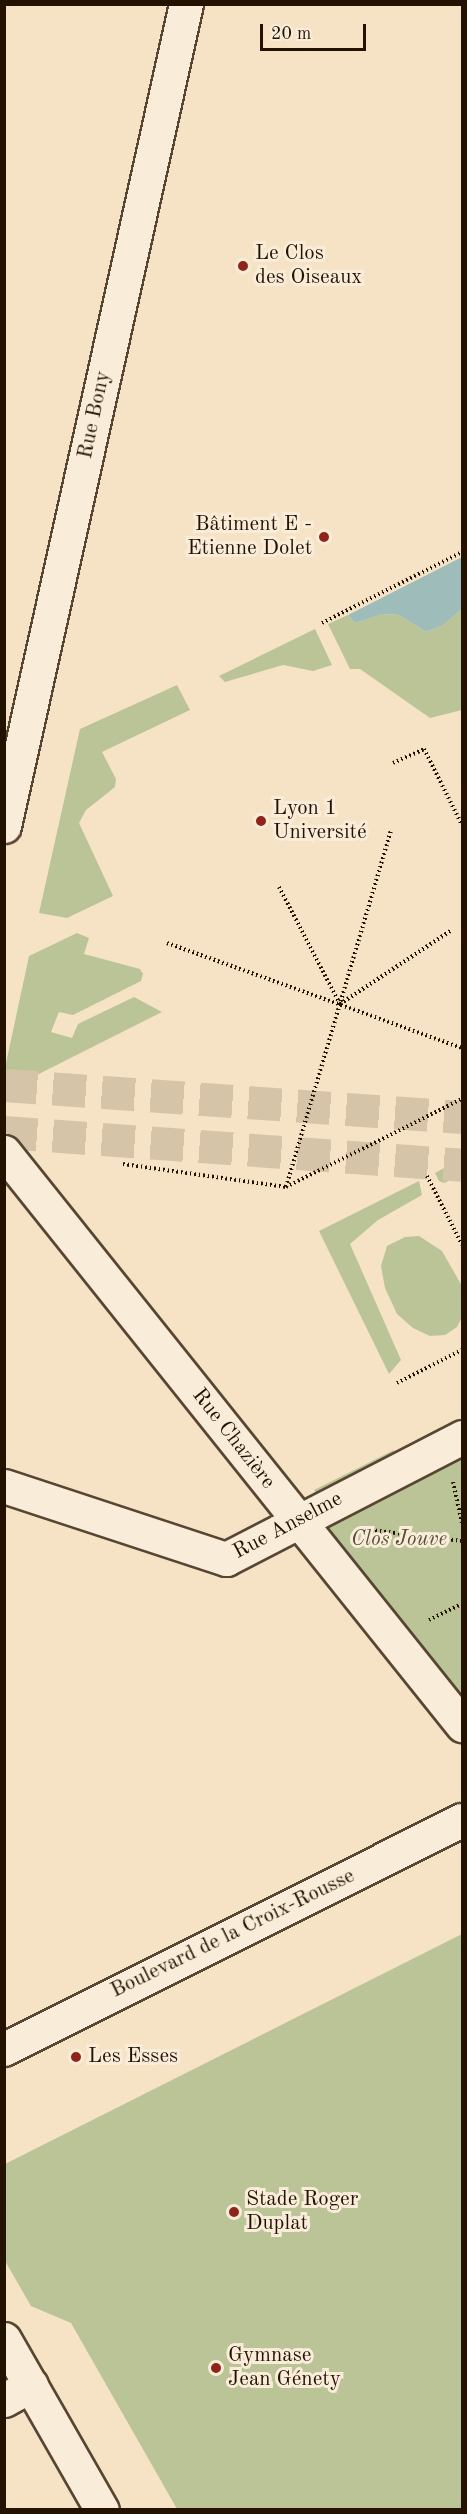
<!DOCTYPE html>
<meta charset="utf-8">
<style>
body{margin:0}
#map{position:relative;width:467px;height:2514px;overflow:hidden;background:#f6e3c6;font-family:"Old Standard TT",serif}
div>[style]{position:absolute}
.green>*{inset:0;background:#bac497}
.water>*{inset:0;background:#9ebdba}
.primary-tunnel>*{height:33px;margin-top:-16.5px;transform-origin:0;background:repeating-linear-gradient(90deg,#d6c4a8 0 33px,transparent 0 49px)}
.path>*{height:4px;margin-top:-2px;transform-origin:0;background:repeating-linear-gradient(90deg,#231200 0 1.5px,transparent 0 4.5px)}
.roads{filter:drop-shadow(2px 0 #584632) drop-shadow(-2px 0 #584632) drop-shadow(0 2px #584632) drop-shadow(0 -2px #584632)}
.street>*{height:33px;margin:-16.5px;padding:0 16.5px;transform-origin:16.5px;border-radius:16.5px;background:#f9edda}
.secondary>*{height:33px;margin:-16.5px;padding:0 16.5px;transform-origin:16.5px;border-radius:16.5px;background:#f9edda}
.dots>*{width:16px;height:16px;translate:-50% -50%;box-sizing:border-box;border:3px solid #f9edda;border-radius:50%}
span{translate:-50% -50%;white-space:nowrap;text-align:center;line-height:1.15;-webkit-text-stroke:6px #f9edda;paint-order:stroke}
.poi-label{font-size:21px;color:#231200}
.left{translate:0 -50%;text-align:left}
.right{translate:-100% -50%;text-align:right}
.street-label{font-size:21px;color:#231200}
.park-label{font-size:21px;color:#585035;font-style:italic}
.frame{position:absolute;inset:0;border:6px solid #231200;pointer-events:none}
.scale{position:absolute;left:260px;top:24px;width:106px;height:27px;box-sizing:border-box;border:3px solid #231200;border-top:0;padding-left:8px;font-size:18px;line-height:21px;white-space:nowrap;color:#231200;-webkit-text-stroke:4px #f9edda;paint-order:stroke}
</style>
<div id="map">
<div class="green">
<i style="clip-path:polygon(462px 609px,462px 710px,430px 718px,360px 669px,350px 669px,328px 624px,348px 615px,355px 623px,383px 614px,399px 615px,426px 632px,443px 625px)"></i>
<i style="clip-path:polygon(315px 629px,332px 665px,313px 671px,283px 665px,225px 682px,219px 676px)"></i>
<i style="clip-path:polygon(177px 685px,190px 710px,102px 752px,116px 779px,115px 787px,86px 810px,79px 823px,113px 896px,67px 918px,39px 913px,80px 729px)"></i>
<i style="clip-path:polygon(77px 933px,89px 938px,84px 954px,140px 969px,143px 974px,141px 981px,73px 1015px,59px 1012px,51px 1032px,72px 1038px,78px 1024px,134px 997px,162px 1012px,5px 1091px,5px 1068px,29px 956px)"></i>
<i style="clip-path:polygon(462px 1158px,462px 1175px,444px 1183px,439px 1181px,435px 1173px)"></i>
<i style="clip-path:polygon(419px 1181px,422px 1195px,378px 1220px,350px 1244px,401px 1360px,389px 1374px,319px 1231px)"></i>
<i style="clip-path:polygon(419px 1236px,442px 1251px,462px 1286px,462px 1317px,457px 1327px,445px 1335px,430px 1336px,413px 1328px,397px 1314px,385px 1288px,381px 1266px,387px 1246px,405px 1237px)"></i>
<i style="clip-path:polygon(462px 1437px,462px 1717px,299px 1520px)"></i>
<i style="clip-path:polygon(394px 1450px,399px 1459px,320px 1497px,314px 1490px)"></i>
<i style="clip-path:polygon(462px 1934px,462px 2509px,177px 2509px,71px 2323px,31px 2306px,5px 2261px,5px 2164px)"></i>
</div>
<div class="water">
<i style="clip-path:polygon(462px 557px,462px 609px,443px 625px,426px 632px,399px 615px,383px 614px,355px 623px,348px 615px)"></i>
</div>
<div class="primary-tunnel">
<i style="left:4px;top:1085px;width:459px;rotate:4deg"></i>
<i style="left:4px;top:1132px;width:459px;rotate:4.1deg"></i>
</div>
<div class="path">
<i style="left:322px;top:623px;width:157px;rotate:-26.9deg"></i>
<i style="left:393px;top:763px;width:34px;rotate:-24deg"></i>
<i style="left:424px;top:749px;width:85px;rotate:63.4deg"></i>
<i style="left:279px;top:887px;width:132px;rotate:62.5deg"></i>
<i style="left:340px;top:1004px;width:134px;rotate:-33.5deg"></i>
<i style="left:167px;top:943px;width:313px;rotate:19.6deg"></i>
<i style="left:123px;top:1164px;width:165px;rotate:8deg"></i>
<i style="left:286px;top:1187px;width:197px;rotate:-26.6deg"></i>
<i style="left:427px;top:1176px;width:77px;rotate:63.1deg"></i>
<i style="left:286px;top:1187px;width:372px;rotate:-73.6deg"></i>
<i style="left:397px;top:1383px;width:73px;rotate:-26.9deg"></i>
<i style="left:453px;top:1482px;width:42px;rotate:77.6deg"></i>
<i style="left:362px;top:1529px;width:101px;rotate:6.8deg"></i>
<i style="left:429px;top:1620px;width:37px;rotate:-26deg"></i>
</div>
<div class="roads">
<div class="street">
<i style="left:4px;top:1152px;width:734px;rotate:51.36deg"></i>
<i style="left:4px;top:1486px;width:234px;rotate:18.2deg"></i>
<i style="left:226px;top:1559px;width:266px;rotate:-27.3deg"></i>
<i style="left:4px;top:2339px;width:197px;rotate:60.2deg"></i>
<i style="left:4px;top:2400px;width:31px;rotate:-29deg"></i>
</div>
<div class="secondary">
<i style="left:4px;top:826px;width:842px;rotate:-77.52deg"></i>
<i style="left:4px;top:2049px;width:512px;rotate:-26.57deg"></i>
</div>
</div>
<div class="dots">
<i style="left:243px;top:266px;background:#8f2418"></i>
<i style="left:324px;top:537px;background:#8f2418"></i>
<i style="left:261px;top:821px;background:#8f2418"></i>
<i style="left:76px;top:2057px;background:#8f2418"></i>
<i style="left:234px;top:2212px;background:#8f2418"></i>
<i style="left:216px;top:2368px;background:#8f2418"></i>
</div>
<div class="poi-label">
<span class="left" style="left:255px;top:266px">Le Clos<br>des Oiseaux</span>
<span class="right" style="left:312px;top:537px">Bâtiment E -<br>Etienne Dolet</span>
<span class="left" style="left:273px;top:821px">Lyon 1<br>Université</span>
<span class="left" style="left:88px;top:2057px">Les Esses</span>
<span class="left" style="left:246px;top:2212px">Stade Roger<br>Duplat</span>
<span class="left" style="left:228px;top:2368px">Gymnase<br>Jean Génety</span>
</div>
<div class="street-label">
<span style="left:95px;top:415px;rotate:-78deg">Rue Bony</span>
<span style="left:233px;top:1439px;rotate:52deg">Rue Chazière</span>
<span style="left:288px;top:1526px;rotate:-28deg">Rue Anselme</span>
<span style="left:233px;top:1934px;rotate:-26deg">Boulevard de la Croix-Rousse</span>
</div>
<div class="park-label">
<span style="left:399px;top:1540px">Clos Jouve</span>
</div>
<div class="frame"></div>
<div class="scale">20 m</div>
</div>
